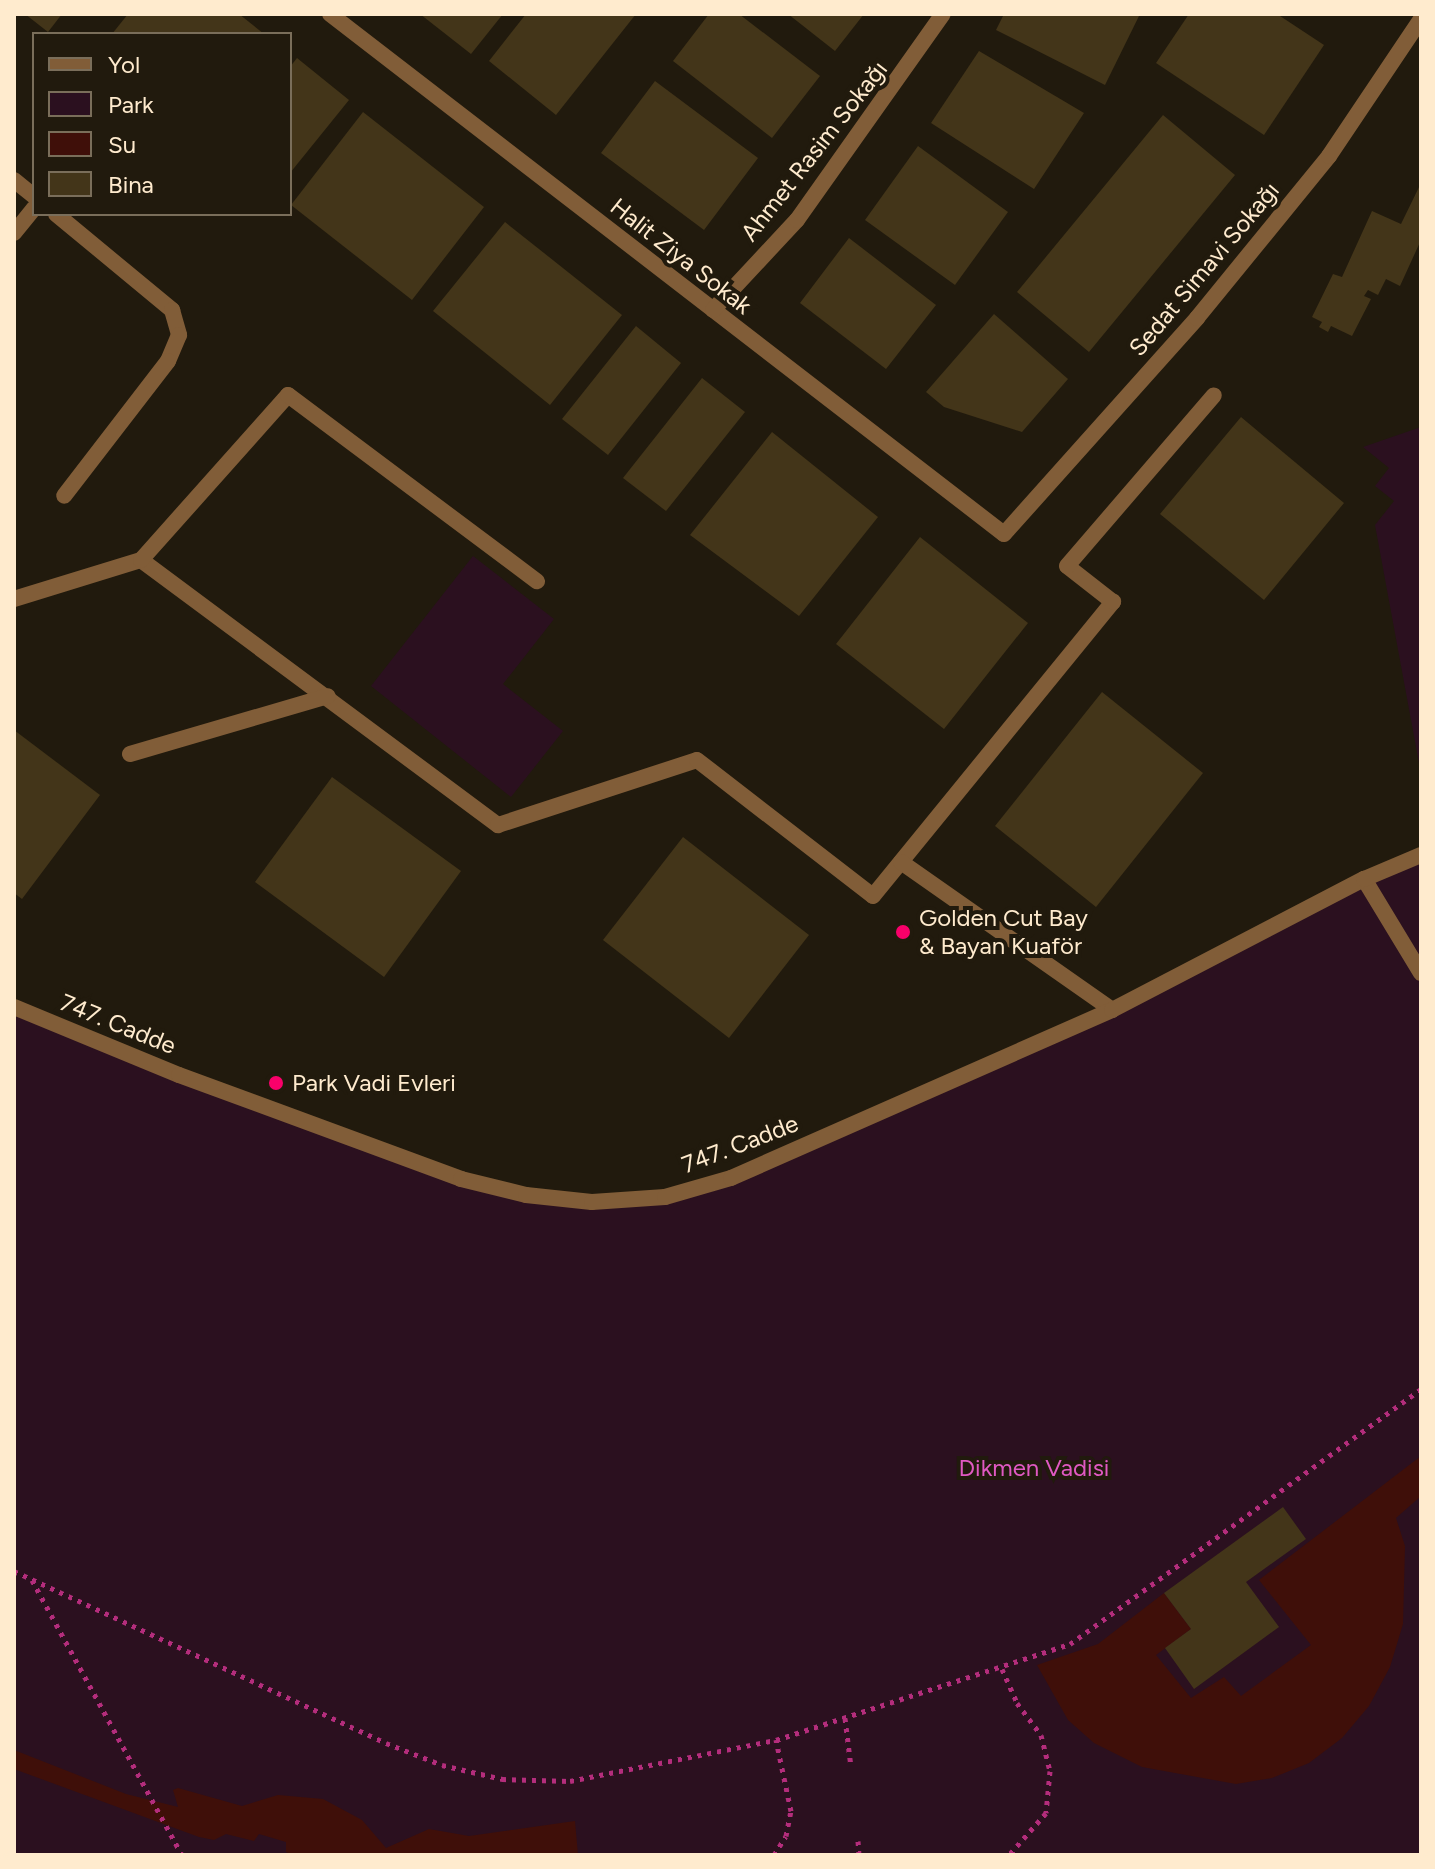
<!DOCTYPE html>
<meta charset="utf-8">
<style>
body{margin:0}
#map{position:relative;width:1435px;height:1869px;overflow:hidden;background:#211a0d;font-family:Figtree,sans-serif}
div>[style]{position:absolute}
.green>*{inset:0;background:#2b101f}
.water>*{inset:0;background:#3f0f09}
.building>*{inset:0;background:#433519}
.path>*{height:5px;margin-top:-2.5px;transform-origin:0;background:repeating-linear-gradient(90deg,#b42d7c 0 4px,transparent 0 10px)}
.service>*{height:16px;margin:-8px;padding:0 8px;transform-origin:8px;border-radius:8px;background:#815d38}
.minor>*{height:16px;margin:-8px;padding:0 8px;transform-origin:8px;border-radius:8px;background:#815d38}
.tertiary>*{height:16px;margin:-8px;padding:0 8px;transform-origin:8px;border-radius:8px;background:#815d38}
.dots>*{width:22px;height:22px;translate:-50% -50%;box-sizing:border-box;border:4px solid #211a0d;border-radius:50%}
span{translate:-50% -50%;white-space:nowrap;text-align:center;line-height:1.15;-webkit-text-stroke:8px #211a0d;paint-order:stroke}
.street-label{font-size:24px;color:#ffebce}
.poi-label{font-size:24px;color:#ffebce}
.left{translate:0 -50%;text-align:left}
.park-label{font-size:24px;color:#e059c2}
.frame{position:absolute;inset:0;border:16px solid #ffebce;pointer-events:none}
.legend{position:absolute;left:32px;top:32px;width:260px;height:184px;box-sizing:border-box;background:#211a0d;border:2px solid #7a6e5a;margin:0;padding:10px 14px;list-style:none;font-size:24px;color:#ffebce}
.legend li{display:flex;align-items:center;gap:16px;height:40px}
.legend b{width:40px;border:2px solid #7a6e5a}
</style>
<div id="map">
<div class="green">
<i style="clip-path:polygon(1421px 427px,1421px 774px,1375px 525px,1394px 501px,1375px 486px,1389px 468px,1363px 447px)"></i>
<i style="clip-path:polygon(473px 556px,554px 619px,503px 684px,563px 731px,511px 797px,371px 686px)"></i>
<i style="clip-path:polygon(1421px 855px,1421px 1855px,14px 1855px,14px 1007px,461px 1179px,592px 1202px,731px 1178px,1112px 1010px)"></i>
</div>
<div class="water">
<i style="clip-path:polygon(1421px 1456px,1421px 1496px,1396px 1518px,1405px 1546px,1403px 1624px,1390px 1667px,1369px 1706px,1342px 1738px,1309px 1763px,1272px 1778px,1236px 1784px,1142px 1767px,1094px 1743px,1068px 1720px,1037px 1665px,1098px 1644px,1164px 1593px,1191px 1629px,1156px 1655px,1191px 1698px,1224px 1677px,1241px 1696px,1311px 1645px,1259px 1580px)"></i>
<i style="clip-path:polygon(14px 1750px,126px 1794px,178px 1807px,173px 1790px,178px 1788px,242px 1806px,278px 1795px,323px 1799px,362px 1820px,386px 1848px,429px 1829px,469px 1836px,575px 1821px,578px 1855px,293px 1855px,286px 1852px,286px 1842px,259px 1834px,254px 1841px,226px 1834px,214px 1840px,199px 1837px,14px 1769px)"></i>
</div>
<div class="building">
<i style="clip-path:polygon(25px 14px,62px 14px,48px 32px)"></i>
<i style="clip-path:polygon(128px 14px,239px 14px,264px 34px,112px 34px)"></i>
<i style="clip-path:polygon(420px 14px,503px 14px,471px 54px)"></i>
<i style="clip-path:polygon(526px 14px,636px 14px,556px 115px,489px 61px)"></i>
<i style="clip-path:polygon(709px 14px,739px 14px,820px 76px,772px 138px,673px 61px)"></i>
<i style="clip-path:polygon(788px 14px,864px 14px,835px 51px)"></i>
<i style="clip-path:polygon(1004px 14px,1140px 14px,1105px 85px,996px 30px)"></i>
<i style="clip-path:polygon(1189px 14px,1277px 14px,1324px 45px,1264px 135px,1156px 63px)"></i>
<i style="clip-path:polygon(979px 51px,1084px 113px,1034px 189px,931px 123px)"></i>
<i style="clip-path:polygon(297px 58px,349px 100px,290px 173px,290px 67px)"></i>
<i style="clip-path:polygon(655px 81px,758px 158px,704px 230px,601px 153px)"></i>
<i style="clip-path:polygon(363px 112px,484px 207px,412px 300px,291px 205px)"></i>
<i style="clip-path:polygon(1163px 115px,1235px 175px,1089px 352px,1017px 292px)"></i>
<i style="clip-path:polygon(918px 146px,1008px 212px,955px 285px,865px 220px)"></i>
<i style="clip-path:polygon(1421px 183px,1421px 240px,1400px 286px,1386px 279px,1378px 295px,1368px 290px,1364px 296px,1371px 299px,1352px 336px,1331px 326px,1328px 332px,1319px 327px,1322px 322px,1312px 317px,1333px 274px,1342px 277px,1372px 211px,1401px 224px)"></i>
<i style="clip-path:polygon(505px 222px,622px 315px,550px 405px,433px 311px)"></i>
<i style="clip-path:polygon(849px 238px,936px 305px,886px 369px,800px 303px)"></i>
<i style="clip-path:polygon(994px 314px,1068px 379px,1022px 432px,944px 407px,926px 392px)"></i>
<i style="clip-path:polygon(636px 326px,681px 363px,608px 455px,562px 419px)"></i>
<i style="clip-path:polygon(702px 378px,745px 412px,666px 511px,623px 478px)"></i>
<i style="clip-path:polygon(1241px 417px,1344px 503px,1264px 600px,1160px 514px)"></i>
<i style="clip-path:polygon(772px 432px,878px 517px,799px 616px,690px 535px)"></i>
<i style="clip-path:polygon(920px 537px,1028px 623px,944px 729px,836px 644px)"></i>
<i style="clip-path:polygon(1102px 692px,1203px 773px,1096px 907px,995px 826px)"></i>
<i style="clip-path:polygon(14px 730px,100px 795px,22px 899px,14px 893px)"></i>
<i style="clip-path:polygon(332px 777px,461px 871px,384px 977px,255px 882px)"></i>
<i style="clip-path:polygon(683px 837px,809px 935px,729px 1038px,603px 940px)"></i>
<i style="clip-path:polygon(1283px 1507px,1306px 1539px,1246px 1582px,1279px 1627px,1194px 1689px,1165px 1648px,1191px 1629px,1164px 1593px)"></i>
</div>
<div class="path">
<i style="left:14px;top:1571px;width:410px;rotate:24.8deg"></i>
<i style="left:386px;top:1743px;width:60px;rotate:21.4deg"></i>
<i style="left:442px;top:1765px;width:62px;rotate:13.1deg"></i>
<i style="left:502px;top:1779px;width:68px;rotate:1.7deg"></i>
<i style="left:570px;top:1781px;width:210px;rotate:-11.3deg"></i>
<i style="left:32px;top:1580px;width:313px;rotate:61.4deg"></i>
<i style="left:1002px;top:1669px;width:37px;rotate:66deg"></i>
<i style="left:1017px;top:1703px;width:40px;rotate:53deg"></i>
<i style="left:1041px;top:1735px;width:37px;rotate:76deg"></i>
<i style="left:1050px;top:1771px;width:42px;rotate:95.4deg"></i>
<i style="left:1046px;top:1813px;width:56px;rotate:131.4deg"></i>
<i style="left:845px;top:1718px;width:49px;rotate:83deg"></i>
<i style="left:858px;top:1841px;width:14px;rotate:86deg"></i>
<i style="left:774px;top:1855px;width:22px;rotate:-58deg"></i>
<i style="left:786px;top:1836px;width:25px;rotate:-79deg"></i>
<i style="left:791px;top:1811px;width:73px;rotate:-101.9deg"></i>
<i style="left:776px;top:1740px;width:309px;rotate:-18.1deg"></i>
<i style="left:1070px;top:1644px;width:434px;rotate:-36deg"></i>
</div>
<div class="service">
<i style="left:14px;top:180px;width:26px;rotate:39deg"></i>
<i style="left:56px;top:214px;width:151px;rotate:39.6deg"></i>
<i style="left:172px;top:310px;width:26px;rotate:74deg"></i>
<i style="left:179px;top:335px;width:28px;rotate:113deg"></i>
<i style="left:168px;top:361px;width:170px;rotate:127.6deg"></i>
<i style="left:14px;top:233px;width:32px;rotate:-51deg"></i>
<i style="left:141px;top:560px;width:445px;rotate:36.6deg"></i>
<i style="left:498px;top:825px;width:209px;rotate:-18.1deg"></i>
<i style="left:697px;top:760px;width:222px;rotate:37.7deg"></i>
<i style="left:873px;top:896px;width:380px;rotate:-50.8deg"></i>
<i style="left:1113px;top:602px;width:58px;rotate:-142deg"></i>
<i style="left:1067px;top:566px;width:225px;rotate:-49.3deg"></i>
<i style="left:14px;top:599px;width:133px;rotate:-17.1deg"></i>
<i style="left:141px;top:560px;width:221px;rotate:-48.3deg"></i>
<i style="left:288px;top:395px;width:311px;rotate:36.8deg"></i>
<i style="left:130px;top:754px;width:206px;rotate:-16.3deg"></i>
<i style="left:901px;top:862px;width:258px;rotate:35deg"></i>
</div>
<div class="minor">
<i style="left:330px;top:14px;width:851px;rotate:37.65deg"></i>
<i style="left:1004px;top:534px;width:290px;rotate:-48.2deg"></i>
<i style="left:1197px;top:318px;width:209px;rotate:-50.8deg"></i>
<i style="left:1329px;top:156px;width:165px;rotate:-56.1deg"></i>
<i style="left:713px;top:310px;width:123px;rotate:-47deg"></i>
<i style="left:797px;top:220px;width:252px;rotate:-54.7deg"></i>
<i style="left:1364px;top:879px;width:110px;rotate:58.8deg"></i>
</div>
<div class="tertiary">
<i style="left:14px;top:1007px;width:178px;rotate:22.4deg"></i>
<i style="left:179px;top:1075px;width:301px;rotate:20.2deg"></i>
<i style="left:461px;top:1179px;width:67px;rotate:13.8deg"></i>
<i style="left:526px;top:1195px;width:66px;rotate:6.1deg"></i>
<i style="left:592px;top:1202px;width:73px;rotate:-3.9deg"></i>
<i style="left:665px;top:1197px;width:69px;rotate:-16.1deg"></i>
<i style="left:731px;top:1178px;width:416px;rotate:-23.8deg"></i>
<i style="left:1112px;top:1010px;width:284px;rotate:-27.5deg"></i>
<i style="left:1364px;top:879px;width:62px;rotate:-22.8deg"></i>
</div>
<div class="dots">
<i style="left:903px;top:932px;background:#f9006a"></i>
<i style="left:276px;top:1083px;background:#f9006a"></i>
</div>
<div class="street-label">
<span style="left:814px;top:151px;rotate:-52deg">Ahmet Rasim Sokağı</span>
<span style="left:681px;top:256px;rotate:38deg">Halit Ziya Sokak</span>
<span style="left:1204px;top:269px;rotate:-50deg">Sedat Simavi Sokağı</span>
<span style="left:118px;top:1024px;rotate:22deg">747. Cadde</span>
<span style="left:740px;top:1144px;rotate:-21deg">747. Cadde</span>
</div>
<div class="poi-label">
<span class="left" style="left:919px;top:932px">Golden Cut Bay<br>&amp; Bayan Kuaför</span>
<span class="left" style="left:292px;top:1083px">Park Vadi Evleri</span>
</div>
<div class="park-label">
<span style="left:1034px;top:1468px">Dikmen Vadisi</span>
</div>
<div class="frame"></div>
<ul class="legend">
<li><b style="height:10px;background:#815d38"></b>Yol</li>
<li><b style="height:22px;background:#2b101f"></b>Park</li>
<li><b style="height:22px;background:#3f0f09"></b>Su</li>
<li><b style="height:22px;background:#433519"></b>Bina</li>
</ul>
</div>
